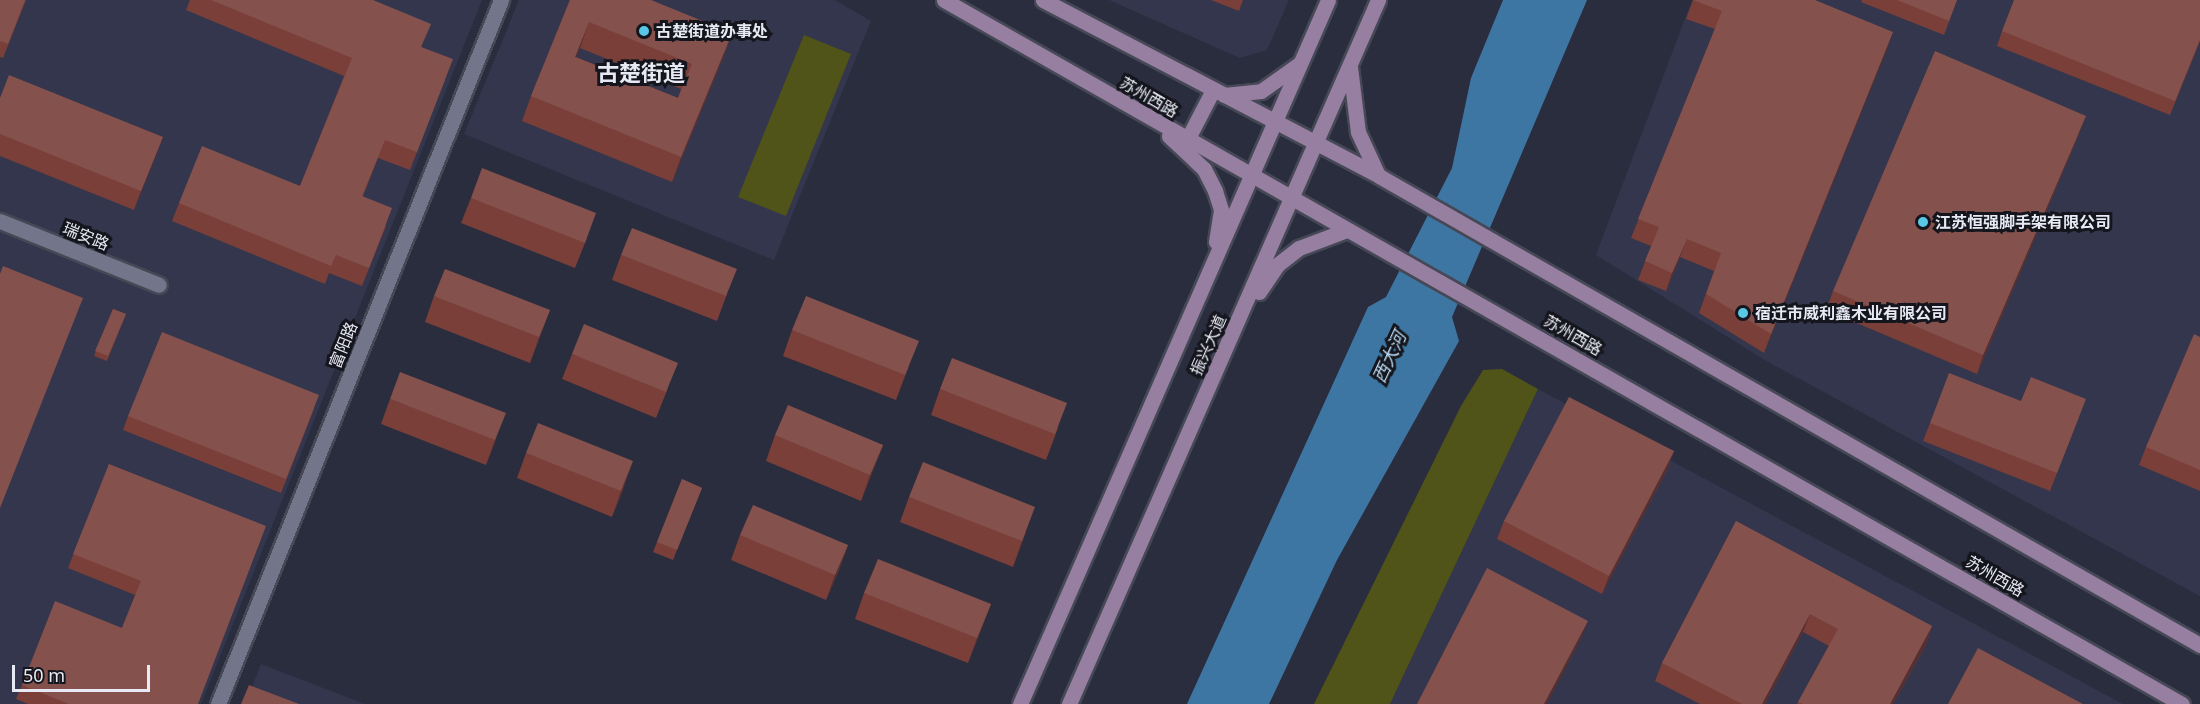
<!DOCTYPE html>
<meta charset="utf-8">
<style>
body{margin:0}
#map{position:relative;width:2200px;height:704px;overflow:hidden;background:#2a2d3e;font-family:"Noto Sans","Noto Sans SC",sans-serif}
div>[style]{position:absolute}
.built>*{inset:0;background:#33364d}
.green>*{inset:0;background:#505418}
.water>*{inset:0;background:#3e76a3}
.roads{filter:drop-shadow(2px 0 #464856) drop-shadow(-2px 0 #464856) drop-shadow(0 2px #464856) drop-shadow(0 -2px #464856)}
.street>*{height:15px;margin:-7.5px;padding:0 7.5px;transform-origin:7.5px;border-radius:7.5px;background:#73768a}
.secondary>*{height:15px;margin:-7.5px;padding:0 7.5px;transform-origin:7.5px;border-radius:7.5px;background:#977fa2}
.wall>*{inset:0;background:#793f38}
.shaded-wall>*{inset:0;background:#553032}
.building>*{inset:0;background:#85514c}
.dots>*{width:16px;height:16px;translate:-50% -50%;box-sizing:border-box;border:3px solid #15161d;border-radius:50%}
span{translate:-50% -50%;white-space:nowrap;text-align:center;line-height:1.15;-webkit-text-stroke:6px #15161d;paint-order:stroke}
.poi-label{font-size:16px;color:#e7e9f4;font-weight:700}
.left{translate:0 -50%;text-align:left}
.street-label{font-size:16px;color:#e7e9f4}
.water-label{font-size:18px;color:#b9d7f1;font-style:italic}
.district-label{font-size:22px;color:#e7e9f4;font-weight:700}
.scale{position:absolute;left:12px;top:665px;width:138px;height:27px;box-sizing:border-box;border:3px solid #e7e9f4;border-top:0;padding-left:8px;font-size:18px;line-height:21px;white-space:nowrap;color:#e7e9f4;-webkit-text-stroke:4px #15161d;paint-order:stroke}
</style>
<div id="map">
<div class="built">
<i style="clip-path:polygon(0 0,482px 0,201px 704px,0 704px)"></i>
<i style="clip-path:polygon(519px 0,835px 0,871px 21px,774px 260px,464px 134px)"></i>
<i style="clip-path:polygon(1109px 0,1289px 0,1267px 50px,1240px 58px)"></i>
<i style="clip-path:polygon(1692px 0,2200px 0,2200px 596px,1763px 359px,1596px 255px)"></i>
<i style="clip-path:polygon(1538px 389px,2123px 704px,1390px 704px)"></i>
<i style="clip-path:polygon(261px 664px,365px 704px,245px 704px)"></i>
</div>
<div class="green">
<i style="clip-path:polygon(804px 35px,851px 54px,786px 216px,738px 197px)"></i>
<i style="clip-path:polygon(1502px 369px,1538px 389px,1390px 704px,1314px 704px,1461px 406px,1483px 370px)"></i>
</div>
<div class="water">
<i style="clip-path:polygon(1503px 0,1587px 0,1452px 317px,1459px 341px,1337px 560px,1269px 704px,1187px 704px,1368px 307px,1386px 297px,1452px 168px,1471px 78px)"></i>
</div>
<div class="roads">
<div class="street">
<i style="left:0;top:221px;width:171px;rotate:21.9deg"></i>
<i style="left:218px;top:704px;width:759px;rotate:-68.1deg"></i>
</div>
<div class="secondary">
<i style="left:944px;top:0;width:1424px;rotate:29.63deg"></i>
<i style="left:1043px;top:0;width:379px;rotate:27.6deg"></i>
<i style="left:1379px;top:176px;width:946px;rotate:29.74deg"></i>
<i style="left:1350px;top:67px;width:65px;rotate:83deg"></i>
<i style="left:1358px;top:132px;width:45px;rotate:65.1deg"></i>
<i style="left:1224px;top:95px;width:37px;rotate:-6deg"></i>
<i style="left:1261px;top:91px;width:47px;rotate:-35.4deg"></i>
<i style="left:1169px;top:136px;width:48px;rotate:43.3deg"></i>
<i style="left:1204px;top:169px;width:25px;rotate:63deg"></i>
<i style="left:1215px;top:191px;width:20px;rotate:72deg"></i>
<i style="left:1221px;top:210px;width:32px;rotate:99deg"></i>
<i style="left:1187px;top:140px;width:56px;rotate:-62.5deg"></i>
<i style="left:1259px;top:292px;width:32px;rotate:-56deg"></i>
<i style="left:1277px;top:265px;width:28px;rotate:-38deg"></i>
<i style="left:1299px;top:248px;width:51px;rotate:-20.6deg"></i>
<i style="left:1020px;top:704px;width:768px;rotate:-66.37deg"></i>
<i style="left:1069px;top:704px;width:769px;rotate:-66.3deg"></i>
</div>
</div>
<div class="wall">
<i style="clip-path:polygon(0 0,26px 0,3px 58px,0 57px)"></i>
<i style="clip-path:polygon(190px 0,373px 0,422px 47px,446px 77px,410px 170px,378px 158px,363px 196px,386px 226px,362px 286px,329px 273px,325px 284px,172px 221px,179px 203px,300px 186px,344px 76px,186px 10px)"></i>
<i style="clip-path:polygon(evenodd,570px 0,732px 33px,723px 58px,672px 182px,522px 121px,531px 96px,570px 0,580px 48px,681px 89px,678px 98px,576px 57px,580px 48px)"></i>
<i style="clip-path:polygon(1211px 0,1243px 0,1239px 11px)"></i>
<i style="clip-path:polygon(1693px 0,1893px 32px,1764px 353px,1699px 313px,1714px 271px,1680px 257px,1666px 291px,1638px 280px,1651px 246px,1631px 238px,1715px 29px,1686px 19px)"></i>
<i style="clip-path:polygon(1862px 0,1957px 0,1944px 35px,1861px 2px)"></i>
<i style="clip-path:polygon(2200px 0,2200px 41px,2170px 115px,1997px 46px,2002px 31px)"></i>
<i style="clip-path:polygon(0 98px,163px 137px,134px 210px,0 156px)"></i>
<i style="clip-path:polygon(2079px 134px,1977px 374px,1826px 310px,1833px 291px)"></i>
<i style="clip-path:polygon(471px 198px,587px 238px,575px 268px,461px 223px)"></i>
<i style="clip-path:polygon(621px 255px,727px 294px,717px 321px,612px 280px)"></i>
<i style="clip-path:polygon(434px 296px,550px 310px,530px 363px,425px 322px)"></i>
<i style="clip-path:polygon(113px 309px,126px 314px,107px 361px,94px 356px)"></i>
<i style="clip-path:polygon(792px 330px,909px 366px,896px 400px,783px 356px)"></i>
<i style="clip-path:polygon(2200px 337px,2200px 491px,2139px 465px,2146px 447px)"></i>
<i style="clip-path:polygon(572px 354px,668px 388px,656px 418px,562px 379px)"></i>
<i style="clip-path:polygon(940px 389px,1058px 428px,1046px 460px,931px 415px)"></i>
<i style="clip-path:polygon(390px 399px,496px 439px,486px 465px,381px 424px)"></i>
<i style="clip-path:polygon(2021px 401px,2079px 417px,2050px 491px,1923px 441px,1930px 423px)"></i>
<i style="clip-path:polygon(314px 409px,281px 493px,123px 430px,128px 416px)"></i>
<i style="clip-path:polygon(775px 435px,883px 445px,861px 501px,766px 461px)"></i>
<i style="clip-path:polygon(1674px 451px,1667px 470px,1602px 594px,1497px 539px,1504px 521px)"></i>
<i style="clip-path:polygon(526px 453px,624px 487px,612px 517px,517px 478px)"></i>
<i style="clip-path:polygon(109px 464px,198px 704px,28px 704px,16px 699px,22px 685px,122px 628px,135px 595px,68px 568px)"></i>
<i style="clip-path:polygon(682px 479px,702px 488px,673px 560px,653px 552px)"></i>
<i style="clip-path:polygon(909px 497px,1026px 532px,1013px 567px,900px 522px)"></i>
<i style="clip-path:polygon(1736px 521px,1932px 626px,1926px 645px,1893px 704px,1797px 704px,1829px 646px,1803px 632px,1765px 704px,1700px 704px,1655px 681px,1662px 663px)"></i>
<i style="clip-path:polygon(740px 535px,848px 545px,839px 570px,826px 600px,731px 560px)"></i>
<i style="clip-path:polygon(864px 593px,991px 604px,968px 663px,855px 619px)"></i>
</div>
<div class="shaded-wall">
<i style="clip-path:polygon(589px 22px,580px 48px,566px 82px,575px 57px)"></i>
<i style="clip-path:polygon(1893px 32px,1887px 50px,1764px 353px,1771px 334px)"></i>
<i style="clip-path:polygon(732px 33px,723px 58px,672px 182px,681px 157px)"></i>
<i style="clip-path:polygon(2086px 116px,2079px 134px,1977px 374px,1983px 355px)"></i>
<i style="clip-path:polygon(163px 137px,156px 156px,134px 210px,141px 191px)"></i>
<i style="clip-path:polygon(1687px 239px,1680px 257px,1666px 291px,1672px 273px)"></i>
<i style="clip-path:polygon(550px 310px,540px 336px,530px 363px,539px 337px)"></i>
<i style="clip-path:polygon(919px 341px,909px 366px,896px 400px,905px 375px)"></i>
<i style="clip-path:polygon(506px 413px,486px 465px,495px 440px)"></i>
<i style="clip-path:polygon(883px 445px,873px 471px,861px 501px,870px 475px)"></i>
<i style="clip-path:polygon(1674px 451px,1667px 470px,1602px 594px,1609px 576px)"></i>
<i style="clip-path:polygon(633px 461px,624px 487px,612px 517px,621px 491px)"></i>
<i style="clip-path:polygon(1035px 507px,1026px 532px,1013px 567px,1022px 541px)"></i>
<i style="clip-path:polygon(848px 545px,839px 570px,826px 600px,835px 575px)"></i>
<i style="clip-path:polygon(991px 604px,981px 629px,968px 663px,977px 638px)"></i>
<i style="clip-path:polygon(1810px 614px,1803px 632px,1765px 704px,1762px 704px)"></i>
<i style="clip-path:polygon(1588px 621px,1581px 639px,1547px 704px,1544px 704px)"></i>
<i style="clip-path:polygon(1932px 626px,1926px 645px,1893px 704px,1890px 704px)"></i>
</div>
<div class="building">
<i style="clip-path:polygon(0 0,25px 0,8px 44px,0 41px)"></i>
<i style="clip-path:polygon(211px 0,373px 0,431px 24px,421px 47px,453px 59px,417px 152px,385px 140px,362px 196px,392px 208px,369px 268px,336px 255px,331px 266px,179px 203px,202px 146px,300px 186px,352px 58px)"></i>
<i style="clip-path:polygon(evenodd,570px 0,651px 0,732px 33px,681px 157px,531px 96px,570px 0,589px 22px,692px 64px,678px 98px,575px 57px,589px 22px)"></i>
<i style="clip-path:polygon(1693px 0,1815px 0,1893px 32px,1771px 334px,1706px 294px,1721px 253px,1687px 239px,1672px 273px,1645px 261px,1659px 227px,1638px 219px,1722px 11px)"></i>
<i style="clip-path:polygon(1897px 0,1957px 0,1949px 21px)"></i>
<i style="clip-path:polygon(2014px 0,2200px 0,2200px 39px,2175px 101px,2002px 31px)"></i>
<i style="clip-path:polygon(1935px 51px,2086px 116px,1983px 355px,1833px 291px)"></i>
<i style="clip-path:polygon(9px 75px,163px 137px,141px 191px,0 134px,0 98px)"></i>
<i style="clip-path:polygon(482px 168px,596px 213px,585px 243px,471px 198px)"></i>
<i style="clip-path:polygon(632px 228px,737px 269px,726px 296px,621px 255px)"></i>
<i style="clip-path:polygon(3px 266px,83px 298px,0 508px,0 274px)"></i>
<i style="clip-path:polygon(445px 269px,550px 310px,539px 337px,434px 296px)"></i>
<i style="clip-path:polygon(806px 296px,919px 341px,905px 375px,792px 330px)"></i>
<i style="clip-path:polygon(113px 309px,126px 314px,108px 356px,95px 351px)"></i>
<i style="clip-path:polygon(584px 324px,678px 363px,666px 392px,572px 354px)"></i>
<i style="clip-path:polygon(162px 332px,319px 395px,286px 479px,128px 416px)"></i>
<i style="clip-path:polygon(2194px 334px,2200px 337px,2200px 470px,2146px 447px)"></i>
<i style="clip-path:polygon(952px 358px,1067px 403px,1055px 434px,940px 389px)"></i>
<i style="clip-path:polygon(400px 372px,506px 413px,495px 440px,390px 399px)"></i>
<i style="clip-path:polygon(1949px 373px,2021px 401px,2031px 377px,2086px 399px,2057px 473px,1930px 423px)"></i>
<i style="clip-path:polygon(1569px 397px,1674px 451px,1609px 576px,1504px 521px)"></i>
<i style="clip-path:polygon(788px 405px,883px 445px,870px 475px,775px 435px)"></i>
<i style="clip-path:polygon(538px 423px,633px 461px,621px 491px,526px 453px)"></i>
<i style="clip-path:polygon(923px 462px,1035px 507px,1022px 541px,909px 497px)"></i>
<i style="clip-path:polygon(109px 464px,266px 526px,198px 704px,69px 704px,22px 685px,55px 601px,122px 628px,141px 581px,73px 554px)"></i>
<i style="clip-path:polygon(682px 479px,702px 488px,677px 550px,657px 542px)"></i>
<i style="clip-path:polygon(753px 505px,848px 545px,835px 575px,740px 535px)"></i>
<i style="clip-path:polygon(1736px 521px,1932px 626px,1890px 704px,1803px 704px,1798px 702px,1838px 629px,1810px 614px,1762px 704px,1742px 704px,1662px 663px)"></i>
<i style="clip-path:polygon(878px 559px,991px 604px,977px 638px,864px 593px)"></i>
<i style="clip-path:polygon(1487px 568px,1588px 621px,1544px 704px,1417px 704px)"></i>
<i style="clip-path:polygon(1978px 648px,2083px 704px,1948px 704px)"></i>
<i style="clip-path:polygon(249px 685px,299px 704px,241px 704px)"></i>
</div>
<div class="dots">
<i style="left:644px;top:31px;background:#5bc7e7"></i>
<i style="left:1923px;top:222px;background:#5bc7e7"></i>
<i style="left:1743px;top:313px;background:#5bc7e7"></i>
</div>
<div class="poi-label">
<span class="left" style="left:656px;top:31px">古楚街道办事处</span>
<span class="left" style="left:1935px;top:222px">江苏恒强脚手架有限公司</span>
<span class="left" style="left:1755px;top:313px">宿迁市威利鑫木业有限公司</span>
</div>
<div class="street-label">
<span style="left:1149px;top:97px;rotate:30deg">苏州西路</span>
<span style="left:86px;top:236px;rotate:22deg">瑞安路</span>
<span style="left:1573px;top:335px;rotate:30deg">苏州西路</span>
<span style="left:343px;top:345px;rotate:-68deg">富阳路</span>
<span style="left:1208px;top:345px;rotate:-66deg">振兴大道</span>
<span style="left:1995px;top:576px;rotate:30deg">苏州西路</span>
</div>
<div class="water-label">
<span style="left:1389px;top:357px;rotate:-65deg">西大河</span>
</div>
<div class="district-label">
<span style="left:641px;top:73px">古楚街道</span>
</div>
<div class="scale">50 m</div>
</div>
